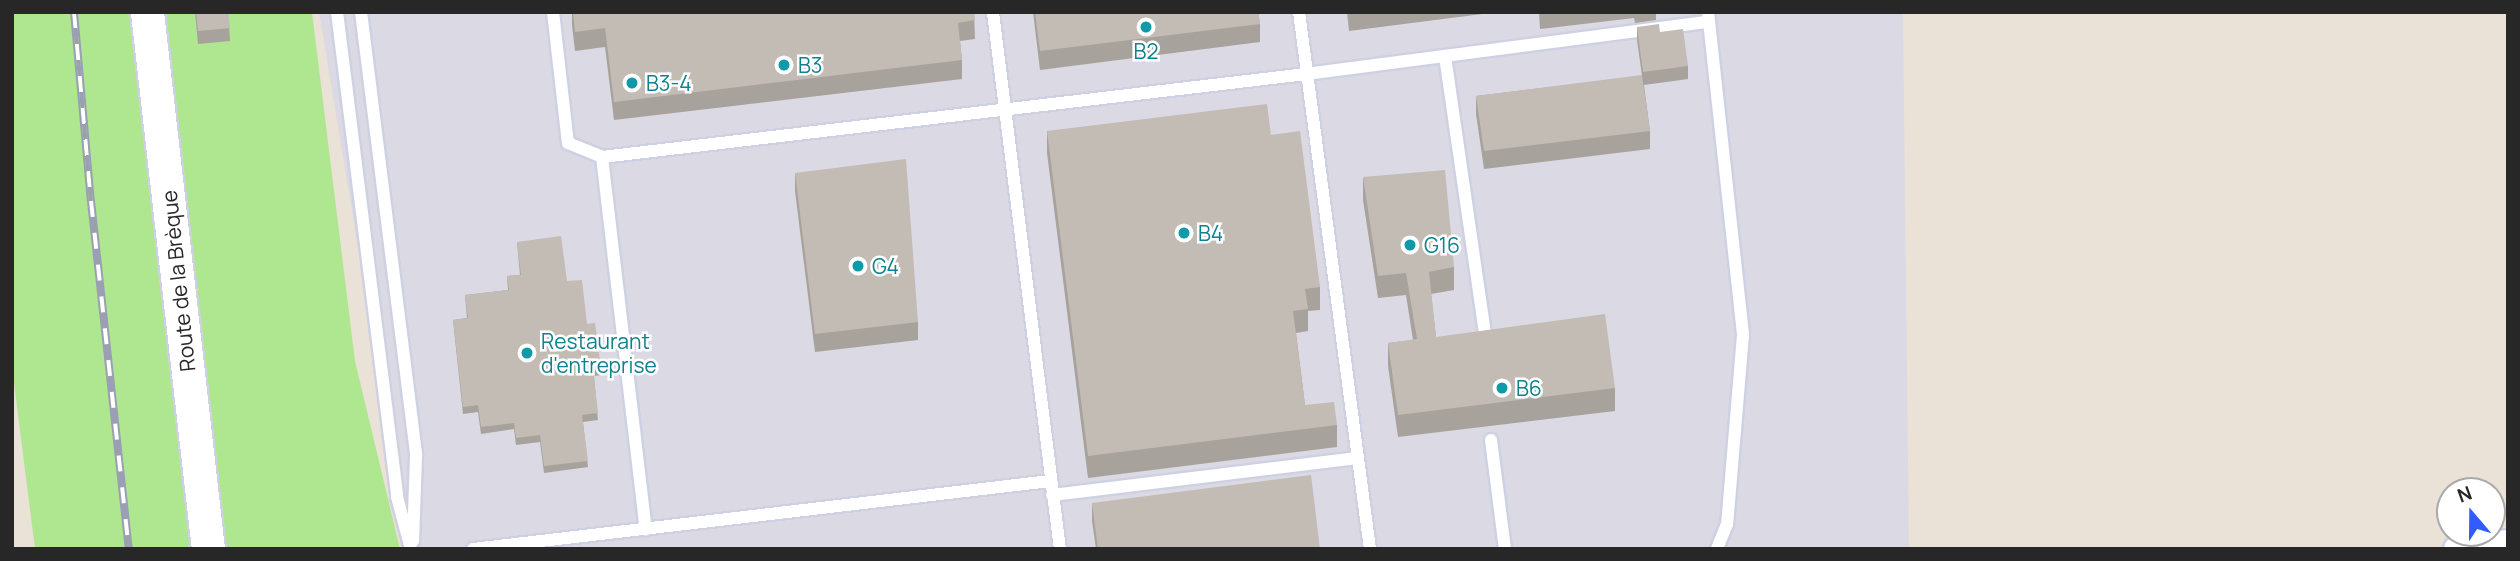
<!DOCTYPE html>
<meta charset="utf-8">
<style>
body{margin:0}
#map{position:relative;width:2520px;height:561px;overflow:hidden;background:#ebe2d7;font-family:Manrope,sans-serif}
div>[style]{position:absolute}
.industrial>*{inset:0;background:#dbd9e3}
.green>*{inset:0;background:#afe690}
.roads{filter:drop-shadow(2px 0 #cdd1e2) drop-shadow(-2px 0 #cdd1e2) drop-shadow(0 2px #cdd1e2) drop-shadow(0 -2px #cdd1e2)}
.service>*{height:12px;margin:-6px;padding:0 6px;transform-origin:6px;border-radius:6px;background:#fff}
.minor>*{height:24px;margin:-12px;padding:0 12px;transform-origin:12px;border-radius:12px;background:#fff}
.secondary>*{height:33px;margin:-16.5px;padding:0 16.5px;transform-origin:16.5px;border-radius:16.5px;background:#fff}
.rail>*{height:8px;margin-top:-4px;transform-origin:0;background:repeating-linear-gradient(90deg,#fff 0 16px,#9a9fb3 0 32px);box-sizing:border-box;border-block:2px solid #9a9fb3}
.wall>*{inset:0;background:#a7a29c}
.building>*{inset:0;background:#c2bcb5}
.dots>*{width:19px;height:19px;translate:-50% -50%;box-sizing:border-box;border:4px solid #fff;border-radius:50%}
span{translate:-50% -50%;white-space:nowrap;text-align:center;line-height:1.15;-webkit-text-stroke:5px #fff;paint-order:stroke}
.culture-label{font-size:21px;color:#0d838f}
.left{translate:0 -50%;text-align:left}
.street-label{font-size:21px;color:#272727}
.frame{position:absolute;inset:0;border:14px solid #272727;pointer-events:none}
.north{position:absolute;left:2436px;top:477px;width:70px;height:70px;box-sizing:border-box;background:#fff;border:2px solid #a9a9a9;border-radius:50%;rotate:340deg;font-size:19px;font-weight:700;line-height:28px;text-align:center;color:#272727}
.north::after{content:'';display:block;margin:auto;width:24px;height:32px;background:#315cff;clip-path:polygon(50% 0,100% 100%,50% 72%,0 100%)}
</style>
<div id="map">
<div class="industrial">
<i style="clip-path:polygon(319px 12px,1903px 12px,1909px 549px,408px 549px)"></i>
</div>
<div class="green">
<i style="clip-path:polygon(12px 12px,312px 12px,355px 361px,400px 549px,35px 549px,12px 367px)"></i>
</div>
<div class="roads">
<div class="service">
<i style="left:337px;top:12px;width:489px;rotate:82.9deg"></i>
<i style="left:397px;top:497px;width:54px;rotate:74.9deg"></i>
<i style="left:361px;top:12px;width:447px;rotate:82.9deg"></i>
<i style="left:416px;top:456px;width:85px;rotate:92deg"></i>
<i style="left:553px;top:12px;width:132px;rotate:83.5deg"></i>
<i style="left:568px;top:143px;width:37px;rotate:22deg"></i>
<i style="left:602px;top:157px;width:709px;rotate:-6.72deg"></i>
<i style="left:1306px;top:74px;width:405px;rotate:-7.4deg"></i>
<i style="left:993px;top:12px;width:541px;rotate:82.89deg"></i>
<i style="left:1299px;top:12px;width:542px;rotate:82.47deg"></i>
<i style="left:1708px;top:12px;width:325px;rotate:83.8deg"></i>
<i style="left:1743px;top:335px;width:190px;rotate:94.8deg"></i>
<i style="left:1727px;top:524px;width:27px;rotate:112deg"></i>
<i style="left:1445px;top:56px;width:286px;rotate:81.8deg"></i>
<i style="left:602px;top:157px;width:375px;rotate:83.3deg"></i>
<i style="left:1491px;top:440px;width:110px;rotate:82.7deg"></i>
<i style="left:1052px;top:495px;width:308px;rotate:-6.9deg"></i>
<i style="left:473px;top:549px;width:581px;rotate:-6.72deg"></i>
</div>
<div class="minor">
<i style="left:2456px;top:549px;width:52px;rotate:-7.7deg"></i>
</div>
<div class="secondary">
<i style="left:147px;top:12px;width:540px;rotate:83.52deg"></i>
</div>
</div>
<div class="rail">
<i style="left:74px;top:12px;width:190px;rotate:84.9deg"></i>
<i style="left:91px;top:201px;width:350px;rotate:83.8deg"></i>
</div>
<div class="wall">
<i style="clip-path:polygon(195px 12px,228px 12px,230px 41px,198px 44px)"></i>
<i style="clip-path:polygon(572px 12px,974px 12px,975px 39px,960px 41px,962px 60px,962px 79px,614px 120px,605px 47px,575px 51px,572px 25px)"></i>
<i style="clip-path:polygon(1033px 12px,1258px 12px,1260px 24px,1260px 42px,1040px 70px)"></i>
<i style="clip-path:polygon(1347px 12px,1498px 12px,1349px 31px)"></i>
<i style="clip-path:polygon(1539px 12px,1656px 12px,1656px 20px,1635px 23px,1634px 18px,1540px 29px)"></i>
<i style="clip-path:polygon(1637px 27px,1660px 32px,1688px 66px,1688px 79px,1644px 85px,1650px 131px,1650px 149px,1484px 169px,1476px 114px,1476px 96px,1642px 76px,1637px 40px)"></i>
<i style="clip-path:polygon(1047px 131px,1271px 135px,1320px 287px,1320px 310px,1308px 311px,1308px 331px,1296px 333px,1305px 405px,1337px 425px,1337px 447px,1088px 478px,1047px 153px)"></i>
<i style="clip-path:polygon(795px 173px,918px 322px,918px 340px,815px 352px,795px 191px)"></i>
<i style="clip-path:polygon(1363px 177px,1454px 267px,1454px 290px,1431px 294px,1436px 337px,1615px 388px,1615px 411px,1398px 437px,1388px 366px,1388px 343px,1413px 340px,1406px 295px,1378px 298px,1363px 200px)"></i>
<i style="clip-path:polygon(517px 242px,567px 281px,587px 324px,601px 369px,601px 375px,594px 376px,598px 420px,583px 422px,588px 467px,544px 473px,540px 442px,516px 445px,514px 429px,481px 434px,478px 412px,463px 414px,453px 320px,467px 318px,465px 295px,508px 290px,507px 276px,520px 275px)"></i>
<i style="clip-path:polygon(1092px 503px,1320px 549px,1096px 549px,1092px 521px)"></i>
</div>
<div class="building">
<i style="clip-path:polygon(196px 12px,228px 12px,230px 28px,198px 31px)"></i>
<i style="clip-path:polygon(573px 12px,974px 12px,975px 20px,958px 23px,962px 60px,614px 102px,605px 28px,575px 32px)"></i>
<i style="clip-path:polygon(1035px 12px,1258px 12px,1260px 24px,1040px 51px)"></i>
<i style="clip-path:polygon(1659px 24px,1660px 32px,1683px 29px,1688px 66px,1643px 72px,1637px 27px)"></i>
<i style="clip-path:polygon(1642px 75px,1650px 131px,1484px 151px,1476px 96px)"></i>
<i style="clip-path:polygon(1267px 104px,1271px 135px,1300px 131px,1320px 287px,1305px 289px,1308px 309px,1293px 311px,1305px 405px,1334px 402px,1337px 425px,1088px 456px,1047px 131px)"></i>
<i style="clip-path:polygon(906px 159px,918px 322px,815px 334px,795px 173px)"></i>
<i style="clip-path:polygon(1445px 170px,1454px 267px,1429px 272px,1436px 337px,1605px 314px,1615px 388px,1398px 415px,1388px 343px,1417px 339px,1406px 273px,1378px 276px,1363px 177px)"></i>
<i style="clip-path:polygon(561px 236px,567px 281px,582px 280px,587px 324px,595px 323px,601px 369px,593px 370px,598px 413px,582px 415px,588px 461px,544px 466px,540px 435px,516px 438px,514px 423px,481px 427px,478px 405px,463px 407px,453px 320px,468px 318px,465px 295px,509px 290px,507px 276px,521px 275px,517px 242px)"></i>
<i style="clip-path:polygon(1311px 475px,1320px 549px,1098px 549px,1092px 503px)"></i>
</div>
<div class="dots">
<i style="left:1146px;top:27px;background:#0f9aa8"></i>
<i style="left:784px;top:65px;background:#0f9aa8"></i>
<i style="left:632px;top:83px;background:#0f9aa8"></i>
<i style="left:1184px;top:233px;background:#0f9aa8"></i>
<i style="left:1410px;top:245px;background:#0f9aa8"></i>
<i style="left:858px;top:266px;background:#0f9aa8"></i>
<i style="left:527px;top:353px;background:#0f9aa8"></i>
<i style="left:1502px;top:388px;background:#0f9aa8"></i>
</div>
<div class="culture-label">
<span style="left:1146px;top:51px">B2</span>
<span class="left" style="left:798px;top:65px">B3</span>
<span class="left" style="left:646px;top:83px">B3-4</span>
<span class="left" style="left:1198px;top:233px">B4</span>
<span class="left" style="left:1424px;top:245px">G16</span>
<span class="left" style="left:872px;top:266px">G4</span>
<span class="left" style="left:541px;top:353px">Restaurant<br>d'entreprise</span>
<span class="left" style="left:1516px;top:388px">B6</span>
</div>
<div class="street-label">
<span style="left:178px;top:281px;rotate:-96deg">Route de la Brèque</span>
</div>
<div class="frame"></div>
<div class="north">N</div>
</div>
